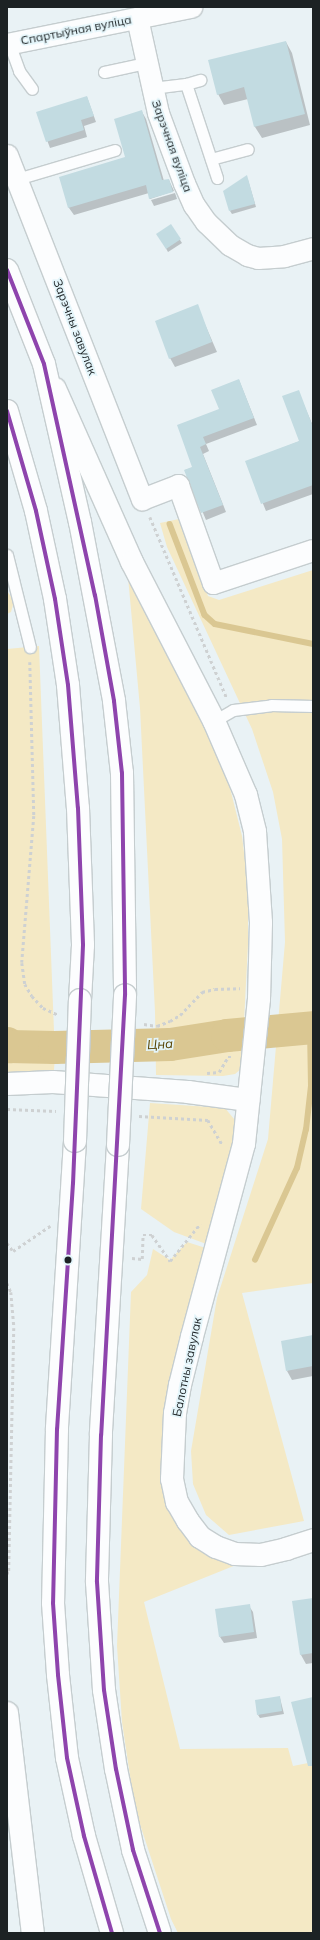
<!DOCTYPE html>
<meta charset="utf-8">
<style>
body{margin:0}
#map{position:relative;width:320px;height:1940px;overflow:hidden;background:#e9f2f5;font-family:Mulish,sans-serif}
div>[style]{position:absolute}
.green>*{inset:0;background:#f4e9c5}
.shadow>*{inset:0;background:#0003}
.stream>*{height:5.5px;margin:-2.75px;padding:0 2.75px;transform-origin:2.75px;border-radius:2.75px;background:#dac792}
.river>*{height:33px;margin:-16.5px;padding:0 16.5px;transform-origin:16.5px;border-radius:16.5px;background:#dac792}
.building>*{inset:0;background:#c2dbe1}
.path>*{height:2.5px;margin-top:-1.25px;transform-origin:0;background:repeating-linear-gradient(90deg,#ced1d2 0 3px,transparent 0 6px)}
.roads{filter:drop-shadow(1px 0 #c5cdcf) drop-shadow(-1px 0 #c5cdcf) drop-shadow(0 1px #c5cdcf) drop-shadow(0 -1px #c5cdcf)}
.lane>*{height:11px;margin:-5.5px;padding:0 5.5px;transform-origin:5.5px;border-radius:5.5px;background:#fcfdfe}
.street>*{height:21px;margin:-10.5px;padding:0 10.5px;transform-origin:10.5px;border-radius:10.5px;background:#fcfdfe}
.secondary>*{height:22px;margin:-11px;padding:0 11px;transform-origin:11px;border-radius:11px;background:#fcfdfe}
.highway>*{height:22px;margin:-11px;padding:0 11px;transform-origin:11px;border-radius:11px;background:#fcfdfe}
.bridges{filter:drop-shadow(1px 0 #c5cdcf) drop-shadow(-1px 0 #c5cdcf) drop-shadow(0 1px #c5cdcf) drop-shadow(0 -1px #c5cdcf)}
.highway-bridge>*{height:22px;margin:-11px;padding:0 11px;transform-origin:11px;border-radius:11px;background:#fcfdfe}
.bus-1>*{height:4px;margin:-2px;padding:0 2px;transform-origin:2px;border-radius:2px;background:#8e44ad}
.dots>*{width:11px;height:11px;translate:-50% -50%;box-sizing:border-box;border:2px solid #e4f5fa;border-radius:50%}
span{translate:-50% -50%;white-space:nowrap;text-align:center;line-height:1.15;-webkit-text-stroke:3.5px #e4f5fa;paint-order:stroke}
.street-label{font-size:12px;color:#1c2224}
.water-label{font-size:13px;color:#584301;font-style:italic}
.frame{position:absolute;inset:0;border:8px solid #1c2224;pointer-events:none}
</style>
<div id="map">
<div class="green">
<i style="clip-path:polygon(179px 519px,208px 596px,219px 600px,313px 570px,313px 1283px,242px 1293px,304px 1521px,229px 1535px,206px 1515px,193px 1484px,191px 1451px,217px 1298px,268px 1139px,285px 942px,282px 839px,273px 792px,252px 729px,167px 547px,160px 523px)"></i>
<i style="clip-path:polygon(128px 577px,135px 579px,227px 776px,242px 836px,248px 885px,248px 944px,242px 1060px,241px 1069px,235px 1074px,223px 1076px,156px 1075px,155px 1012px,140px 708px)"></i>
<i style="clip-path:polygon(7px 591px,14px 601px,11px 612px,7px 614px)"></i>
<i style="clip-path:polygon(39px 646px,55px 1057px,53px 1082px,7px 1084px,7px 649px)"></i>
<i style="clip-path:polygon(150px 1103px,225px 1108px,234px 1119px,238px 1138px,209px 1245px,174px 1232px,141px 1209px)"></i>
<i style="clip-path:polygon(187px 1242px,215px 1251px,172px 1454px,200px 1537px,261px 1555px,144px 1602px,180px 1749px,288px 1748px,293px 1766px,313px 1762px,313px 1933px,178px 1933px,171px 1919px,135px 1809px,122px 1722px,117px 1646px,131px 1292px,147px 1275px,153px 1249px,170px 1260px)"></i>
</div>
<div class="shadow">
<i style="clip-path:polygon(286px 42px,292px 53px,310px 125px,262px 138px,255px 127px,248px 99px,224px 105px,218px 94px)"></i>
<i style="clip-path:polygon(87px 97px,96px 122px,84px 126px,87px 137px,50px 148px,37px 113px)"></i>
<i style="clip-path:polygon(142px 112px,146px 119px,164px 181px,169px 180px,174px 191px,150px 199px,149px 193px,74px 215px,69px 208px,60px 178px,126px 158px)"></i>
<i style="clip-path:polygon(248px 180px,256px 207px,232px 214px,230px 211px)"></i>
<i style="clip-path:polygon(175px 193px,177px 199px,154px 206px,151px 200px)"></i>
<i style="clip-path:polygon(171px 226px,182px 243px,168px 252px,158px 234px)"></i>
<i style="clip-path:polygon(197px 306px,217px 352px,175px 367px,170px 358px)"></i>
<i style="clip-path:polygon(239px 380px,257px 425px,206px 444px,209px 451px,203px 454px,226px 512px,206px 520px,185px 470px,194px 467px,178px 426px,220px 410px)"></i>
<i style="clip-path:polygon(298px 391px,313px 426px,313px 494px,266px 511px,246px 462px,300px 441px)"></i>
<i style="clip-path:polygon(313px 1336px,313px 1376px,292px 1380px,287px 1371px)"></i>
<i style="clip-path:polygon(313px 1599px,313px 1663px,306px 1664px,301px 1655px)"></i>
<i style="clip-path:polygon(249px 1606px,253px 1612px,257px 1638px,224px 1643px,220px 1637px)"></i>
<i style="clip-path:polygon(280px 1698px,284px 1714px,260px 1718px,258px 1715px)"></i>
</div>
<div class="stream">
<i style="left:170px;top:524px;width:97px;rotate:69deg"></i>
<i style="left:205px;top:615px;width:13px;rotate:42deg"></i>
<i style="left:215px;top:624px;width:100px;rotate:11.5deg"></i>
<i style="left:7px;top:1046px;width:2px"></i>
<i style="left:255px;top:1260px;width:101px;rotate:-65.5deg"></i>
<i style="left:297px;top:1168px;width:39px;rotate:-77deg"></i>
<i style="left:306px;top:1130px;width:44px;rotate:-83.5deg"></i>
<i style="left:311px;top:1086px;width:58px;rotate:-91deg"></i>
</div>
<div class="river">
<i style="left:7px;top:1043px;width:4px;rotate:56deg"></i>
<i style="left:9px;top:1046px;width:45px;rotate:1.3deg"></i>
<i style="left:54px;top:1047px;width:116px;rotate:-1.5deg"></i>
<i style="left:170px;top:1044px;width:58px;rotate:-9deg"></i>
<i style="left:227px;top:1035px;width:86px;rotate:-5.3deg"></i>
</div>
<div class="building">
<i style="clip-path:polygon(286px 41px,305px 114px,254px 127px,244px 87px,217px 95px,208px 60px)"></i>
<i style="clip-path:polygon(87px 96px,94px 116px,81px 120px,84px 130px,46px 142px,36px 112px)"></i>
<i style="clip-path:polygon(142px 110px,162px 180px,169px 179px,173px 192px,149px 199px,146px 185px,68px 208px,59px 177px,125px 157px,114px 119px)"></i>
<i style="clip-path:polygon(247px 175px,255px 204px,229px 211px,223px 191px)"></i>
<i style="clip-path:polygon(171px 224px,181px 239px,166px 249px,156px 234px)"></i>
<i style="clip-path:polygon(198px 304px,212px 342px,169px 359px,155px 321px)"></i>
<i style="clip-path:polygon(239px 379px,254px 418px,203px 437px,206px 444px,200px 447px,223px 505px,201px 513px,184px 470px,192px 467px,177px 425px,219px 409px,211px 390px)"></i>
<i style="clip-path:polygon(299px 390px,313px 427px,313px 485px,261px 504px,245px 461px,299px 441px,282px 396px)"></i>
<i style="clip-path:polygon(313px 1335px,313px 1366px,286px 1371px,281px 1341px)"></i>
<i style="clip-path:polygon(313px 1598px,313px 1653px,300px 1655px,292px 1601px)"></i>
<i style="clip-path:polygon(250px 1604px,254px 1632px,219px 1637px,215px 1609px)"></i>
<i style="clip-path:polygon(280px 1696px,282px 1711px,257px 1715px,255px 1700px)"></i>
<i style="clip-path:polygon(313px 1697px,313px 1766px,308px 1766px,291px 1702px)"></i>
</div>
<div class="path">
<i style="left:150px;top:517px;width:197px;rotate:67deg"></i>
<i style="left:30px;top:662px;width:154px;rotate:88.5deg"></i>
<i style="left:34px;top:816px;width:147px;rotate:94.7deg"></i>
<i style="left:22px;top:963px;width:21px;rotate:82deg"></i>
<i style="left:25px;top:984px;width:14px;rotate:60deg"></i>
<i style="left:32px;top:996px;width:16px;rotate:47deg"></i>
<i style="left:43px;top:1008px;width:17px;rotate:24deg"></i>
<i style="left:144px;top:1024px;width:13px;rotate:9deg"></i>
<i style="left:157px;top:1026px;width:14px;rotate:-21deg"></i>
<i style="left:170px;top:1021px;width:12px;rotate:-31deg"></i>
<i style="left:180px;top:1015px;width:32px;rotate:-46deg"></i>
<i style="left:202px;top:992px;width:13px;rotate:-13deg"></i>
<i style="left:215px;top:989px;width:25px;rotate:-2deg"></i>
<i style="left:207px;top:1073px;width:12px;rotate:-5deg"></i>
<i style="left:219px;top:1072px;width:17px;rotate:-59deg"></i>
<i style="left:228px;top:1057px;width:6px"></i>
<i style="left:7px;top:1109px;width:49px;rotate:2.3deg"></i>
<i style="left:139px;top:1116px;width:69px;rotate:3.3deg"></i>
<i style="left:208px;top:1120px;width:28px;rotate:60deg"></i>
<i style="left:7px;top:1243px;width:10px;rotate:53deg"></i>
<i style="left:13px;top:1251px;width:45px;rotate:-34deg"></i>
<i style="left:132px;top:1258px;width:10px;rotate:6deg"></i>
<i style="left:142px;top:1259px;width:24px;rotate:-88deg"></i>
<i style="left:143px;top:1235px;width:9px"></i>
<i style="left:152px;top:1235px;width:32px;rotate:55deg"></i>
<i style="left:170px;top:1261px;width:48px;rotate:-51deg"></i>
<i style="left:7px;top:1283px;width:10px;rotate:66deg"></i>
<i style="left:11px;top:1292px;width:36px;rotate:85deg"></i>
<i style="left:14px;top:1328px;width:245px;rotate:91.2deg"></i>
<i style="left:9px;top:1573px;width:2px;rotate:180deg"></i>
</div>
<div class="roads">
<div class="lane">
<i style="left:9px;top:43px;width:30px;rotate:70deg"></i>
<i style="left:19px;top:71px;width:22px;rotate:54deg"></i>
<i style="left:104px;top:72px;width:43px;rotate:-12.1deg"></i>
<i style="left:186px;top:84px;width:15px;rotate:-16deg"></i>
<i style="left:152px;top:88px;width:34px;rotate:-7deg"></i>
<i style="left:186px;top:84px;width:99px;rotate:71.7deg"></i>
<i style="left:211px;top:159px;width:38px;rotate:-15deg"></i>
<i style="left:17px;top:179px;width:102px;rotate:-16.5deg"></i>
<i style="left:7px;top:555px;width:95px;rotate:76deg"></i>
<i style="left:214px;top:721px;width:22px;rotate:-30deg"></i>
<i style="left:233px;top:710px;width:38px;rotate:-7deg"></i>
<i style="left:271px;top:705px;width:42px;rotate:1.4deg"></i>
</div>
<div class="street">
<i style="left:137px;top:18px;width:97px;rotate:77.5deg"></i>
<i style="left:158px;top:113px;width:75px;rotate:69.6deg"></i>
<i style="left:184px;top:183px;width:24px;rotate:66deg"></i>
<i style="left:194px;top:205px;width:21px;rotate:55deg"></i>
<i style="left:206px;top:222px;width:33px;rotate:44deg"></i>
<i style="left:230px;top:245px;width:20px;rotate:30deg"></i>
<i style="left:247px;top:255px;width:11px;rotate:15deg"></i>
<i style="left:258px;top:258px;width:26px;rotate:-4deg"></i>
<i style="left:284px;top:256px;width:30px;rotate:-15deg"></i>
<i style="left:7px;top:44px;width:188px;rotate:-11.4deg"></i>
<i style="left:7px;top:155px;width:370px;rotate:68.6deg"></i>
<i style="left:142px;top:499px;width:39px;rotate:-21deg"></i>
<i style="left:178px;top:485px;width:104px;rotate:70.3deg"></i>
<i style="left:213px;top:583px;width:105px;rotate:-18.3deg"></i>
</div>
<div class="secondary">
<i style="left:55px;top:389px;width:189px;rotate:66deg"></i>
<i style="left:132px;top:562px;width:179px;rotate:62.7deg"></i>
<i style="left:214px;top:721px;width:81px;rotate:66.6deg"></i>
<i style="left:246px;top:795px;width:38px;rotate:76deg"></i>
<i style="left:255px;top:832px;width:91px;rotate:86.2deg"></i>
<i style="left:261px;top:923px;width:76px;rotate:91.5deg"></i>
<i style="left:259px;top:999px;width:146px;rotate:95.9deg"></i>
<i style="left:244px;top:1144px;width:200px;rotate:105.1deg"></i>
<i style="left:192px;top:1337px;width:49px;rotate:104deg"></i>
<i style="left:180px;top:1385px;width:28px;rotate:100deg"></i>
<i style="left:175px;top:1413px;width:66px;rotate:92.6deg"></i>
<i style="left:172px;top:1479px;width:24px;rotate:78deg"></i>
<i style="left:177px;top:1502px;width:22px;rotate:60deg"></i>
<i style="left:188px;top:1521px;width:20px;rotate:53deg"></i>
<i style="left:200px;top:1537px;width:19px;rotate:32deg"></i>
<i style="left:216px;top:1547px;width:20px;rotate:20deg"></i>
<i style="left:235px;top:1554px;width:26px;rotate:2deg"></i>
<i style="left:261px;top:1555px;width:26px;rotate:-13deg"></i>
<i style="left:286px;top:1549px;width:28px;rotate:-18deg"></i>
<i style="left:7px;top:1084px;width:46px;rotate:-2.5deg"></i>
<i style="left:53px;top:1082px;width:135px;rotate:4.2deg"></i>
<i style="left:188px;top:1092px;width:61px;rotate:7.6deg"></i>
<i style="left:7px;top:1713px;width:222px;rotate:83.3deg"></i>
</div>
<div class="highway">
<i style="left:7px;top:270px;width:101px;rotate:68.5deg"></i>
<i style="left:44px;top:364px;width:162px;rotate:77.2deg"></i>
<i style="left:80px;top:522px;width:182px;rotate:79.2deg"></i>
<i style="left:114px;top:701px;width:72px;rotate:83.7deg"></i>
<i style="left:122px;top:773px;width:222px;rotate:89.2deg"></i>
<i style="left:7px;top:411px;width:104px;rotate:73.8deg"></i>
<i style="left:36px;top:511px;width:90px;rotate:77.8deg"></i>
<i style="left:55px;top:599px;width:87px;rotate:81.4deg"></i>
<i style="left:68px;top:685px;width:123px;rotate:85.4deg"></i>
<i style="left:78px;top:808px;width:137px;rotate:87.9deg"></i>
<i style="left:83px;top:945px;width:55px;rotate:93.1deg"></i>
<i style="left:75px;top:1141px;width:289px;rotate:93.6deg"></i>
<i style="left:57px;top:1429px;width:174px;rotate:91.3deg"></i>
<i style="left:53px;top:1603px;width:72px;rotate:86deg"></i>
<i style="left:58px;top:1675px;width:83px;rotate:83.8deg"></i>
<i style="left:67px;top:1758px;width:80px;rotate:77.7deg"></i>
<i style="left:84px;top:1836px;width:101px;rotate:73.9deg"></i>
<i style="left:118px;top:1145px;width:290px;rotate:93.4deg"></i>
<i style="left:101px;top:1435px;width:147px;rotate:91.6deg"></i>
<i style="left:97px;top:1582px;width:108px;rotate:86.3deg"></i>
<i style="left:104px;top:1690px;width:80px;rotate:81.4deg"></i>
<i style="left:116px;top:1769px;width:83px;rotate:78.1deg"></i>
<i style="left:133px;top:1850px;width:87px;rotate:72deg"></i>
</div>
</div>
<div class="bridges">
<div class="highway-bridge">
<i style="left:75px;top:1141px;width:141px;rotate:-88deg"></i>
<i style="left:118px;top:1145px;width:150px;rotate:-87.3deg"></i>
</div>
</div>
<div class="bus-1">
<i style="left:7px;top:270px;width:101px;rotate:68.5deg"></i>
<i style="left:44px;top:364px;width:237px;rotate:77.6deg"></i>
<i style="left:95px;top:595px;width:108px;rotate:79.8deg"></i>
<i style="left:114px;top:701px;width:72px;rotate:83.7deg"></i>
<i style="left:122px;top:773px;width:222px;rotate:89.2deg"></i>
<i style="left:125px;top:995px;width:441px;rotate:93.1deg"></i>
<i style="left:101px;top:1435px;width:147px;rotate:91.6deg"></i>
<i style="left:97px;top:1582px;width:108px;rotate:86.3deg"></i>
<i style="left:104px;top:1690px;width:80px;rotate:81.4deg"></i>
<i style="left:116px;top:1769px;width:83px;rotate:78.1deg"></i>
<i style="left:133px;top:1850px;width:87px;rotate:72deg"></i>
<i style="left:7px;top:411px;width:104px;rotate:73.8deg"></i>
<i style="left:36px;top:511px;width:90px;rotate:77.8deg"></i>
<i style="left:55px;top:599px;width:87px;rotate:81.4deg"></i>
<i style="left:68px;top:685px;width:123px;rotate:85.4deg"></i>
<i style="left:78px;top:808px;width:137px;rotate:87.9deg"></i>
<i style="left:83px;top:945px;width:238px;rotate:92.4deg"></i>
<i style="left:73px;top:1183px;width:247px;rotate:93.7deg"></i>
<i style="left:57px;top:1429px;width:174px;rotate:91.3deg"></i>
<i style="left:53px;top:1603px;width:72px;rotate:86deg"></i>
<i style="left:58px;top:1675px;width:83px;rotate:83.8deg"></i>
<i style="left:67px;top:1758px;width:80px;rotate:77.7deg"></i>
<i style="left:84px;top:1836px;width:101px;rotate:73.9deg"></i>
</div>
<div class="dots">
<i style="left:68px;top:1260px;background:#1c2224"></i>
</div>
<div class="street-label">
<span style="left:76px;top:30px;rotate:-11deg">Спартыўная вуліца</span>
<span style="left:172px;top:146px;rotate:70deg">Зарэчная вуліца</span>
<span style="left:75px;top:327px;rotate:69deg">Зарэчны завулак</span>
<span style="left:187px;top:1367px;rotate:-78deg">Балотны завулак</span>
</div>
<div class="water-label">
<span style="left:160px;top:1044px;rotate:-3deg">Цна</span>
</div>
<div class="frame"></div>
</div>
